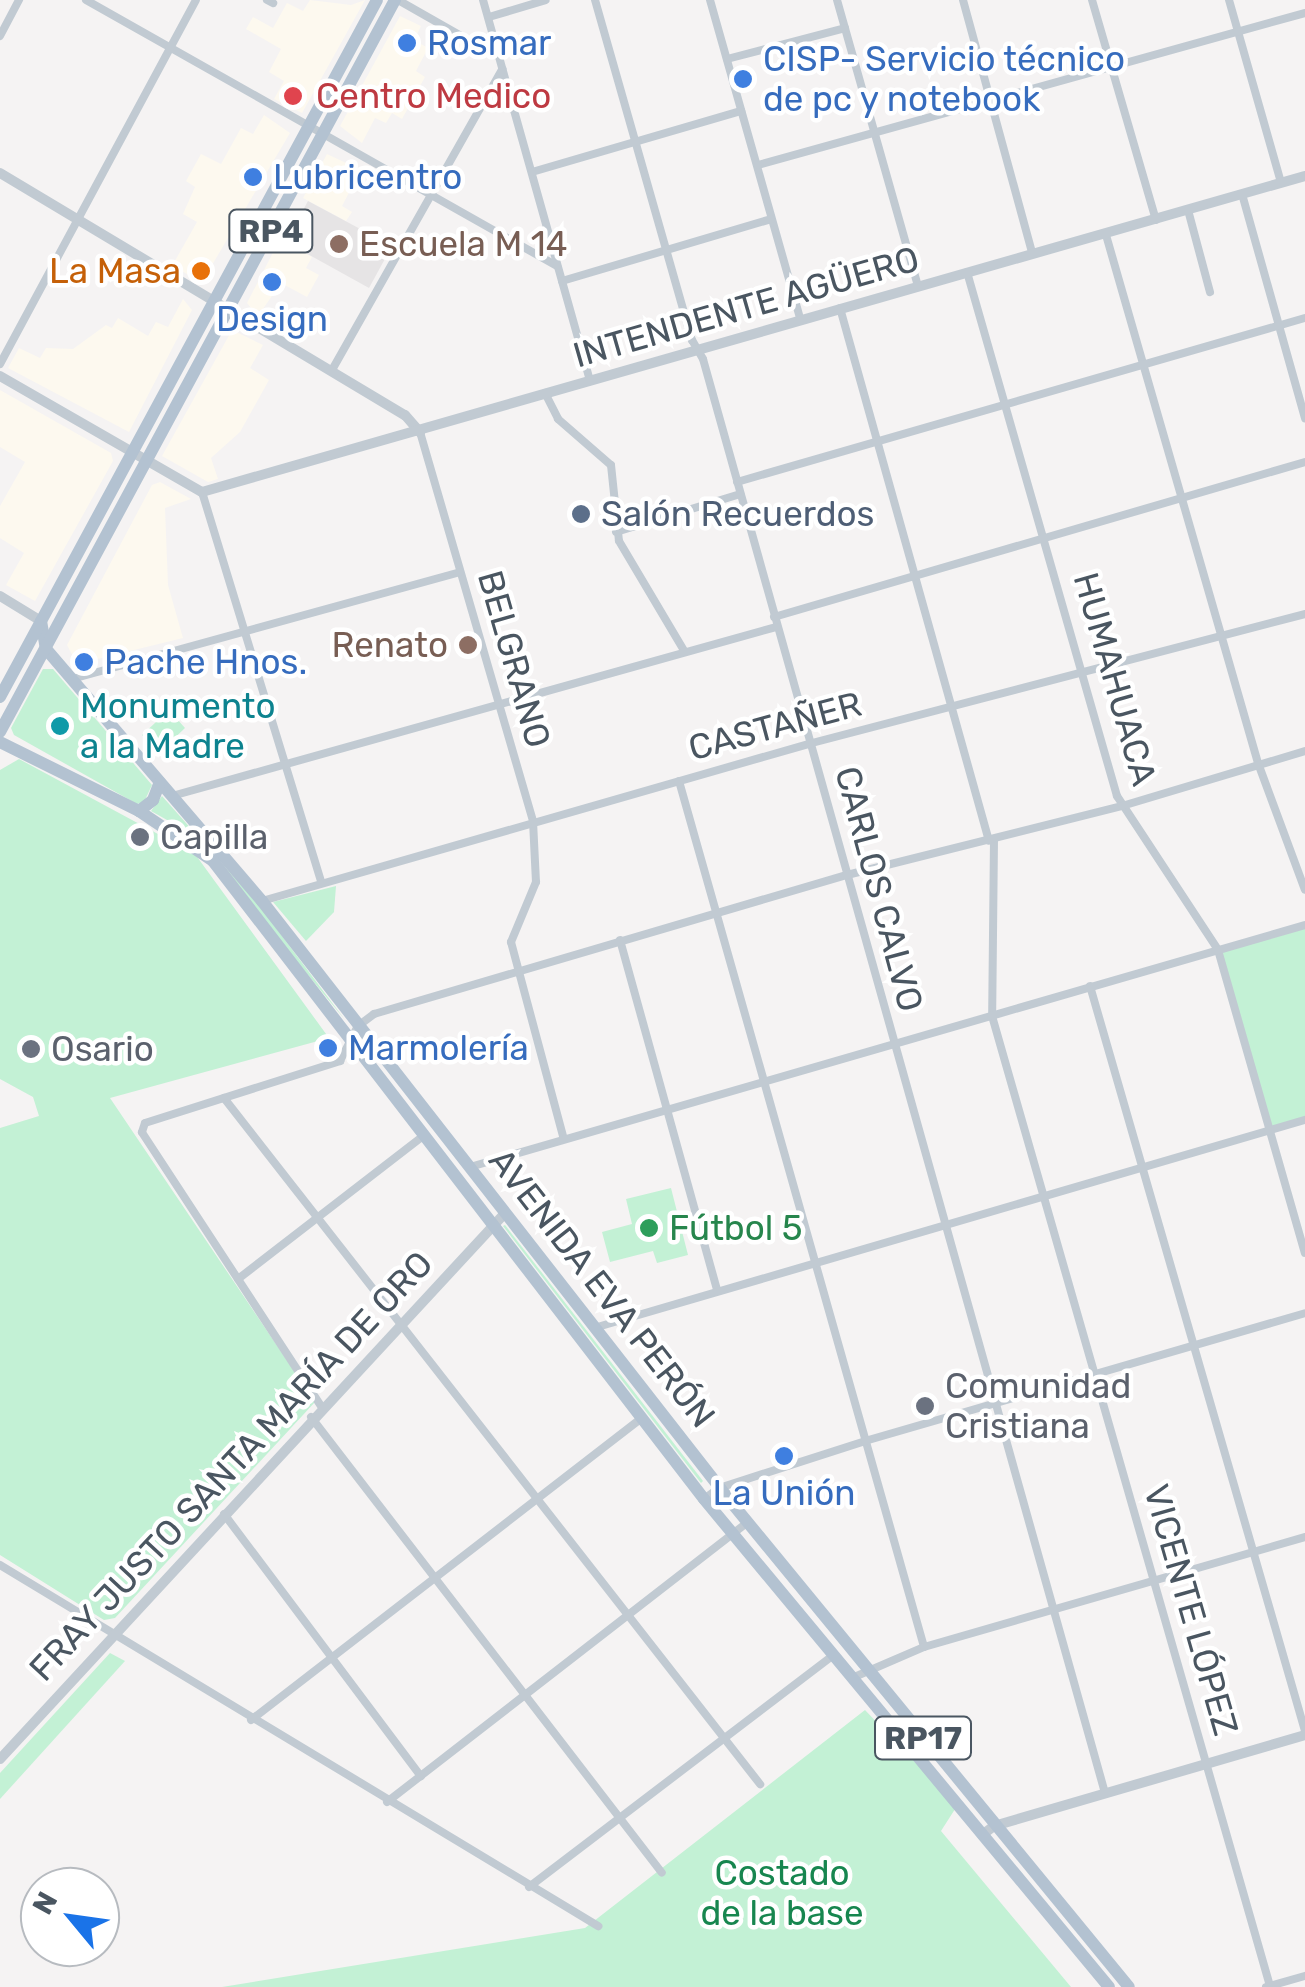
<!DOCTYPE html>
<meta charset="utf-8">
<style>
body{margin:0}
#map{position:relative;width:1305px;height:1987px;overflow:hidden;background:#f5f3f3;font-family:Rubik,sans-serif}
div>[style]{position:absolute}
.commercial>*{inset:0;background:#fdf9ef}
.education>*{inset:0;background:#e6e4e5}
.green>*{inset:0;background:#c3f1d5}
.minor>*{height:8px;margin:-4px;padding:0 4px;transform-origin:4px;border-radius:4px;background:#c1cad2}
.tertiary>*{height:10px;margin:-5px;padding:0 5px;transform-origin:5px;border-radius:5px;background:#c1cad2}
.primary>*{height:12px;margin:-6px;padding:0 6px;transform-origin:6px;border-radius:6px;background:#b3c2d1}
.dots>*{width:28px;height:28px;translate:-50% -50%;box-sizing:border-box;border:5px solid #fff;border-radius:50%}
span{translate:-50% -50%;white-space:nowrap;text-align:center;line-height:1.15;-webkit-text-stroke:9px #fff;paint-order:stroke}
.shield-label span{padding:2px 8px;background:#fff;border:2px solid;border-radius:8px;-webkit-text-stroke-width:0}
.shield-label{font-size:32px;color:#4a5661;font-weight:700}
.shop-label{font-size:35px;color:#366cbe}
.left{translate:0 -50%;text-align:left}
.health-label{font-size:35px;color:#be3a42}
.education-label{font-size:35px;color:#785e54}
.right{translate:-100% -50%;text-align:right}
.food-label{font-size:35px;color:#c56008}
.street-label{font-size:35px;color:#4a5661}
.service-label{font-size:35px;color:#4e5e75}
.culture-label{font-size:35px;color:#0d838f}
.worship-label{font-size:35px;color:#5b616d}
.leisure-label{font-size:35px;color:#27864d}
.park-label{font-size:35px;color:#17864f}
.north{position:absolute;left:20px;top:1867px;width:100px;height:100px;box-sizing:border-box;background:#fff;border:2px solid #b7bbc0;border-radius:50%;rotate:299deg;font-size:28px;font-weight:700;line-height:40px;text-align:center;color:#4a5661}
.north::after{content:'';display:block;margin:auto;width:35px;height:45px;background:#1a73e8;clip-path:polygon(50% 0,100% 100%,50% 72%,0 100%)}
</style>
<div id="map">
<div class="commercial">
<i style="clip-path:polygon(310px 0,351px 5px,365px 0,302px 113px,274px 99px,284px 81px,269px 72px,281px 49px,246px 29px,253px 17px,273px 28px,287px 3px,303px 11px)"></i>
<i style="clip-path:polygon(400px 16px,421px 26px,414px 40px,428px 48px,416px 71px,425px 77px,402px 119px,392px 113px,386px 123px,375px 118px,362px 143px,340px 126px)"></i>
<i style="clip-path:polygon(264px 115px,290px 133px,202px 282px,172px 266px,197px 222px,183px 214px,195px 187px,186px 181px,201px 154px,221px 164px,241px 128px,253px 134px)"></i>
<i style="clip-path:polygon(327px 154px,361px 170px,342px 206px,352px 212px,346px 221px,303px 198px)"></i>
<i style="clip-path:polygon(280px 239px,312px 257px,306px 268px,319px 275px,307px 297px,281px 283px,258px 316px,247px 303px)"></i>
<i style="clip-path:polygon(183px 299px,192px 310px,129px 432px,8px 368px,19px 348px,40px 358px,46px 348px,73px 349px,106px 325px,112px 328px,118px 318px,148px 336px,156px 322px,168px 327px)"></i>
<i style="clip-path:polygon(232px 330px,263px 345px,250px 368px,269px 380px,240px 432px,211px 458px,218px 479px,208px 482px,162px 456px)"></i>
<i style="clip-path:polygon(0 390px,111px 453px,113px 461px,35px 601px,6px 585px,24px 553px,0 538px,0 506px,25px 462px,0 447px)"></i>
<i style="clip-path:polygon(160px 482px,191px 499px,165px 508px,168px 585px,183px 638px,77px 664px,67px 645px,152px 485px)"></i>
</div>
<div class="education">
<i style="clip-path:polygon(308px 201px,392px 246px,369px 288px,286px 242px)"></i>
</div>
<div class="green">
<i style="clip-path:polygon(43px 669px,53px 669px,152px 785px,144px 802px,137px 804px,14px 735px,11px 728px)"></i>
<i style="clip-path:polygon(169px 710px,185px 728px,159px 753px,142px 735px)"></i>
<i style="clip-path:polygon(19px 759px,195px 854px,329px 1038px,110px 1098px,315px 1402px,115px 1618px,104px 1620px,0 1555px,0 1128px,39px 1116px,33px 1097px,0 1079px,0 770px)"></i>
<i style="clip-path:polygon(162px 796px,258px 904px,345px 1020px,192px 834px,151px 811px)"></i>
<i style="clip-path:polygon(336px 886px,334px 912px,306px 941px,273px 902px)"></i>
<i style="clip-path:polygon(1305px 925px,1305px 1120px,1269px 1131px,1218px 950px)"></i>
<i style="clip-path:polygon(671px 1188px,688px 1255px,657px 1263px,653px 1251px,610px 1262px,602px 1232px,632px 1224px,626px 1199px)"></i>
<i style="clip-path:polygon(505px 1225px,703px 1481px,701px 1483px,503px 1226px)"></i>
<i style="clip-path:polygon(110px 1653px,125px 1661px,0 1799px,0 1773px)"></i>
<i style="clip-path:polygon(865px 1710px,957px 1806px,941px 1831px,1071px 1987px,222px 1987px,585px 1928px)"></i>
</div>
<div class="minor">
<i style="left:86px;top:0;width:541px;rotate:29.46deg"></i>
<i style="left:267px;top:0;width:7px;rotate:27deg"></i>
<i style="left:398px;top:0;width:91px;rotate:29.7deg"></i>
<i style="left:477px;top:45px;width:19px;rotate:6deg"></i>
<i style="left:483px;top:0;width:396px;rotate:74.3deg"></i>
<i style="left:595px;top:0;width:354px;rotate:74.1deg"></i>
<i style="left:692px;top:340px;width:22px;rotate:60deg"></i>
<i style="left:703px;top:359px;width:1489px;rotate:74.34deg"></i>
<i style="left:710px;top:0;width:330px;rotate:74.2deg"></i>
<i style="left:837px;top:0;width:297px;rotate:74.2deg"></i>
<i style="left:963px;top:0;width:262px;rotate:74.7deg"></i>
<i style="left:1092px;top:0;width:229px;rotate:73.8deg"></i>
<i style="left:1229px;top:0;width:189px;rotate:74.1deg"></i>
<i style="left:489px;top:17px;width:59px;rotate:-16.6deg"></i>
<i style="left:0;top:36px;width:41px;rotate:-62.2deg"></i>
<i style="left:727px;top:59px;width:122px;rotate:-14.7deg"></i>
<i style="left:758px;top:165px;width:568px;rotate:-15.53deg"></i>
<i style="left:532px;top:172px;width:218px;rotate:-16.3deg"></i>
<i style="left:1242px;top:194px;width:233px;rotate:74.3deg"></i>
<i style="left:1188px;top:210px;width:85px;rotate:75deg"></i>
<i style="left:1106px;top:235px;width:549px;rotate:73.94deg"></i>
<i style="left:1258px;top:763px;width:135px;rotate:69.7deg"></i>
<i style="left:967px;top:272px;width:545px;rotate:74.03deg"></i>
<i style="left:1117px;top:796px;width:184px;rotate:56.7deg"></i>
<i style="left:1218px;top:950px;width:315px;rotate:74deg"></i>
<i style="left:562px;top:281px;width:218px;rotate:-16.5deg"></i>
<i style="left:840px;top:308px;width:553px;rotate:74.38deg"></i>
<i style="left:0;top:364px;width:413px;rotate:-61.7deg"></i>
<i style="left:332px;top:370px;width:346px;rotate:-60.5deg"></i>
<i style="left:545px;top:393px;width:29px;rotate:63deg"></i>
<i style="left:558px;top:419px;width:70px;rotate:41deg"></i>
<i style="left:611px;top:465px;width:76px;rotate:84deg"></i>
<i style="left:619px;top:541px;width:129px;rotate:59.3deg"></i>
<i style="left:420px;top:432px;width:405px;rotate:73.8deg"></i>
<i style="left:533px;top:821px;width:61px;rotate:87.2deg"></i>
<i style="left:536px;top:882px;width:65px;rotate:112.6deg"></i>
<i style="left:511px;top:942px;width:201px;rotate:75deg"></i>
<i style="left:737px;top:482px;width:591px;rotate:-16.11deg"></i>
<i style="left:202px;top:492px;width:408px;rotate:73deg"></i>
<i style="left:616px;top:532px;width:130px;rotate:-17deg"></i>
<i style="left:774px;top:617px;width:553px;rotate:-16.27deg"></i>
<i style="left:72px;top:679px;width:402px;rotate:-15.4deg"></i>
<i style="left:679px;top:781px;width:900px;rotate:74.2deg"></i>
<i style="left:172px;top:796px;width:627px;rotate:-15.63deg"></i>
<i style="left:994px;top:839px;width:177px;rotate:90.6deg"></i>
<i style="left:992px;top:1016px;width:1009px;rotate:74.01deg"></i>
<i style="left:262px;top:901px;width:572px;rotate:-16.03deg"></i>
<i style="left:812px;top:743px;width:510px;rotate:-14.66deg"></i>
<i style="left:620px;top:940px;width:363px;rotate:74.5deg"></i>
<i style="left:1090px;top:986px;width:775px;rotate:73.9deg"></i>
<i style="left:224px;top:1098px;width:871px;rotate:52deg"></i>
<i style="left:470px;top:1167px;width:869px;rotate:-16.16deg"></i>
<i style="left:238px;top:1279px;width:235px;rotate:-37.7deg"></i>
<i style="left:594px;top:1328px;width:741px;rotate:-16.31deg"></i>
<i style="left:321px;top:1406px;width:327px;rotate:-123.2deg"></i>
<i style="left:142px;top:1132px;width:9px;rotate:-72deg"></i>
<i style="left:145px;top:1123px;width:205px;rotate:-17.6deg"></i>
<i style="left:340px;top:1061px;width:39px;rotate:-63deg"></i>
<i style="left:358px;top:1026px;width:20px;rotate:-37deg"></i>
<i style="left:374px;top:1014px;width:493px;rotate:-16.4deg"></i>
<i style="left:847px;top:875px;width:284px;rotate:-14.1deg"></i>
<i style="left:1122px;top:806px;width:191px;rotate:-16.7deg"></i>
<i style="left:311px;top:1417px;width:575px;rotate:52.41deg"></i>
<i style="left:704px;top:1499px;width:19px;rotate:-36deg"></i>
<i style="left:719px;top:1488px;width:153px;rotate:-17.8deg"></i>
<i style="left:865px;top:1441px;width:458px;rotate:-16.2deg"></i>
<i style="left:224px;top:1514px;width:328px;rotate:53.1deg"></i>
<i style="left:0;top:1565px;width:699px;rotate:31.12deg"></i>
<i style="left:852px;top:1678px;width:78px;rotate:-23.3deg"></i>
<i style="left:924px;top:1647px;width:397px;rotate:-16.1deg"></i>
<i style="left:251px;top:1720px;width:493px;rotate:-37.7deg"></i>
<i style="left:387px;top:1802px;width:455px;rotate:-37.8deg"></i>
<i style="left:529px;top:1887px;width:381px;rotate:-37.3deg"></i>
<i style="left:1266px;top:1987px;width:41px;rotate:-15.8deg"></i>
</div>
<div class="tertiary">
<i style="left:0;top:173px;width:472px;rotate:30.9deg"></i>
<i style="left:405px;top:415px;width:23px;rotate:49deg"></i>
<i style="left:0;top:376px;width:233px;rotate:29.9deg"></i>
<i style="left:202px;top:492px;width:1147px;rotate:-15.99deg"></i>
<i style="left:0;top:596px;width:48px;rotate:31.4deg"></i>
<i style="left:0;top:1759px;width:744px;rotate:-47.23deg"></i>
<i style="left:982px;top:1835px;width:15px;rotate:-37deg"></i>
<i style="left:994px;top:1826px;width:324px;rotate:-16.3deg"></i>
</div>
<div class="primary">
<i style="left:41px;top:621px;width:28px;rotate:80deg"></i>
<i style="left:46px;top:649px;width:332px;rotate:49.4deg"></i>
<i style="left:262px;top:901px;width:762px;rotate:52.03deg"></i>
<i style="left:731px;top:1502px;width:627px;rotate:50.63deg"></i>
<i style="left:0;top:697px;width:792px;rotate:-61.59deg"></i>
<i style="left:0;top:732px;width:832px;rotate:-61.65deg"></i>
<i style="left:0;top:742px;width:155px;rotate:26.4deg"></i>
<i style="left:139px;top:811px;width:89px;rotate:34deg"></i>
<i style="left:213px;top:861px;width:805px;rotate:52.42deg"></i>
<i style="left:704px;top:1499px;width:634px;rotate:50.31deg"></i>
<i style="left:139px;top:811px;width:18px;rotate:-38deg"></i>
<i style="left:153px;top:800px;width:19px;rotate:-69deg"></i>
</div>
<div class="dots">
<i style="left:407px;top:43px;background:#3f7fe0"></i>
<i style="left:743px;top:79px;background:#3f7fe0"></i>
<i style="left:293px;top:96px;background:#e0444e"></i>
<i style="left:253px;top:177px;background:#3f7fe0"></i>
<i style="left:339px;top:244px;background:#8d6e63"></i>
<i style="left:201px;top:271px;background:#e8710a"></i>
<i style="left:272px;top:282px;background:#3f7fe0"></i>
<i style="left:581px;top:514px;background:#5c6f8a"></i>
<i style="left:468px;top:645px;background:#8d6e63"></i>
<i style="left:84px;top:662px;background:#3f7fe0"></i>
<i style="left:60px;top:726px;background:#0f9aa8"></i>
<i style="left:140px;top:837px;background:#6b7280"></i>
<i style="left:328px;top:1048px;background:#3f7fe0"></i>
<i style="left:31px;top:1049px;background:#6b7280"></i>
<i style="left:649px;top:1228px;background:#2e9e5b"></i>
<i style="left:925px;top:1406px;background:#6b7280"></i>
<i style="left:784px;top:1456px;background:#3f7fe0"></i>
</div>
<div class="shield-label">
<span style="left:271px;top:231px">RP4</span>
<span style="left:923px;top:1738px">RP17</span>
</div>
<div class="shop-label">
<span class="left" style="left:427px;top:43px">Rosmar</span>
<span class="left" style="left:763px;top:79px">CISP- Servicio técnico<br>de pc y notebook</span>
<span class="left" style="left:273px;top:177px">Lubricentro</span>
<span style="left:272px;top:319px">Design</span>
<span class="left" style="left:104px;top:662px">Pache Hnos.</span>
<span class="left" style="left:348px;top:1048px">Marmolería</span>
<span style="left:784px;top:1493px">La Unión</span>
</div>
<div class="health-label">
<span class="left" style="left:316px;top:96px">Centro Medico</span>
</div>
<div class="education-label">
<span class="left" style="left:359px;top:244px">Escuela M 14</span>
<span class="right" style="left:448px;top:645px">Renato</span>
</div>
<div class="food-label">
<span class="right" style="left:181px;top:271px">La Masa</span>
</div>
<div class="street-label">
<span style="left:746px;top:307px;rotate:-16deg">INTENDENTE AGÜERO</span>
<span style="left:514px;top:659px;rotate:74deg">BELGRANO</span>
<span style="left:1115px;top:679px;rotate:74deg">HUMAHUACA</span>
<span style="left:775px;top:726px;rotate:-15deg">CASTAÑER</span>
<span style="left:879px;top:889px;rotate:75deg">CARLOS CALVO</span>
<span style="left:602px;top:1288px;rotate:52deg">AVENIDA EVA PERÓN</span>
<span style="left:231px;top:1466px;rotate:-47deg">FRAY JUSTO SANTA MARÍA DE ORO</span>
<span style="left:1191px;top:1610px;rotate:74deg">VICENTE LÓPEZ</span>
</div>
<div class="service-label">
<span class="left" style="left:601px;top:514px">Salón Recuerdos</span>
</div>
<div class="culture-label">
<span class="left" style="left:80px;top:726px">Monumento<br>a la Madre</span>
</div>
<div class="worship-label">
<span class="left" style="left:160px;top:837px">Capilla</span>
<span class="left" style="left:51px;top:1049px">Osario</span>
<span class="left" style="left:945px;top:1406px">Comunidad<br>Cristiana</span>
</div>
<div class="leisure-label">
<span class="left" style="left:669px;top:1228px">Fútbol 5</span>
</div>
<div class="park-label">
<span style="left:782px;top:1893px">Costado<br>de la base</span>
</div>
<div class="north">N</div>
</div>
